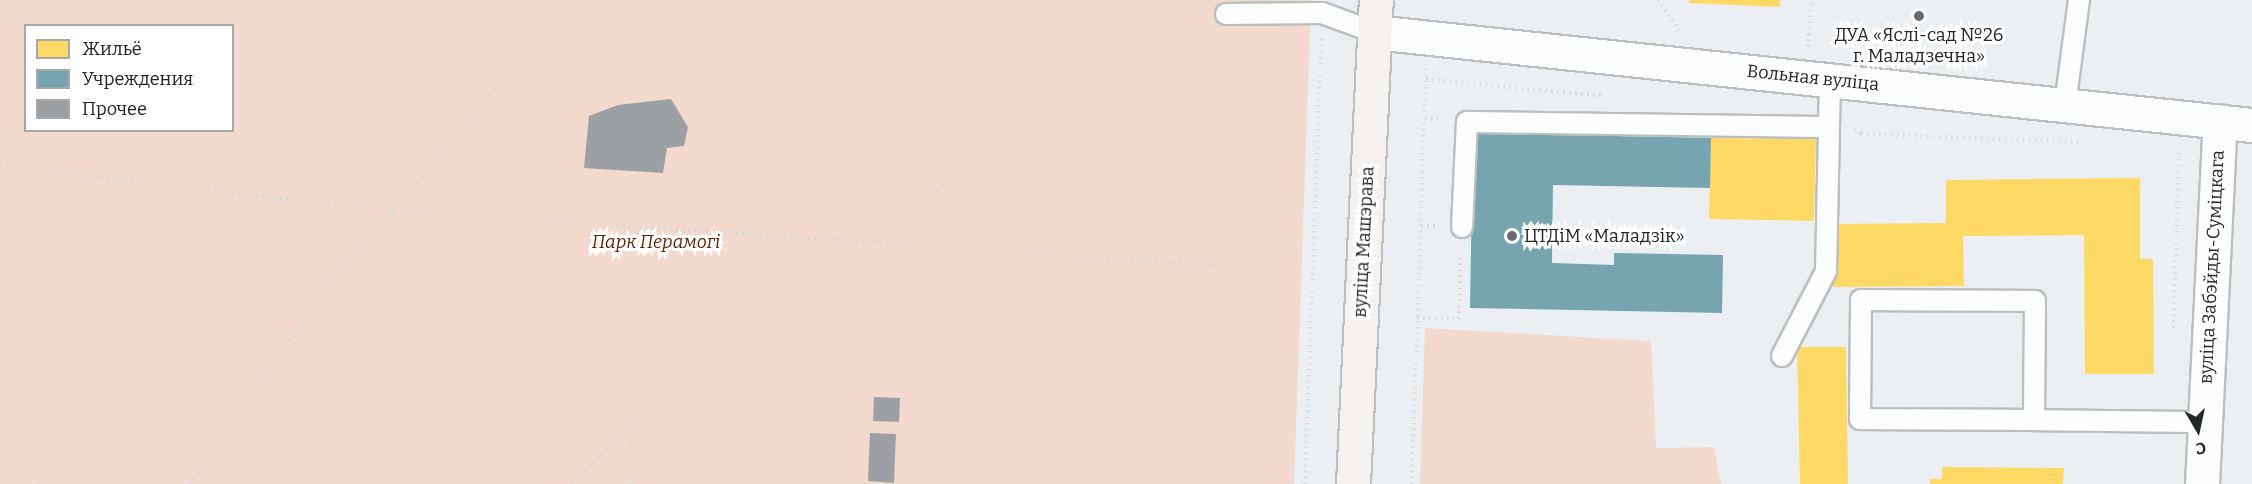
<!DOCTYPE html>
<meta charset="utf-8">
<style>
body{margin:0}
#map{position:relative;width:2252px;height:484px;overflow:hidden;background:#ebeff1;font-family:Bitter,serif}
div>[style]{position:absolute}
.green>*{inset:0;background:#f3d9ce}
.homes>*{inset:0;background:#ffd966}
.public>*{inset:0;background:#76a5af}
.building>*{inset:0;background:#9da0a2}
.path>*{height:4px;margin-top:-2px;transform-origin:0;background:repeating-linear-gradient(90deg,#d8dadb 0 1.5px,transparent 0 6px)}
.roads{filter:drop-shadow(2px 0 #bcbfc0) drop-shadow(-2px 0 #bcbfc0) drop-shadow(0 2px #bcbfc0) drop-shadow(0 -2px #bcbfc0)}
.service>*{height:20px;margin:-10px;padding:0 10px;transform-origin:10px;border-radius:10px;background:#fcfdfd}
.minor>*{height:33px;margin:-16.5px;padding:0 16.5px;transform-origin:16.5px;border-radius:16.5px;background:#fcfdfd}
.primary>*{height:33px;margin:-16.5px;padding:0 16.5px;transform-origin:16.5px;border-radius:16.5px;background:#f4f1ef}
.dots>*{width:16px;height:16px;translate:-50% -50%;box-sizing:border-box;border:3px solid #fff;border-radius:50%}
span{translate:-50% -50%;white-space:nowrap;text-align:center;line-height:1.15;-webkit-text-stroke:6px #fff;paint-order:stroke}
.poi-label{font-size:18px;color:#232628}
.left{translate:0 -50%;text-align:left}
.street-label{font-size:18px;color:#232628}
.park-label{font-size:18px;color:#5f2401;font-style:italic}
.legend{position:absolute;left:24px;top:24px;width:210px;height:108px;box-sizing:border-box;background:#fff;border:2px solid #a7a8a9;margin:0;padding:8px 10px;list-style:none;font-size:18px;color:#232628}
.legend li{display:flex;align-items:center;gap:12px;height:30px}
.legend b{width:30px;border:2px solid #a7a8a9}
.north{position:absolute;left:2168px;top:400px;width:60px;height:60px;-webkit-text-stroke:4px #fff;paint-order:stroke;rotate:171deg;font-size:16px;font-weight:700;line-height:24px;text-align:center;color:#232628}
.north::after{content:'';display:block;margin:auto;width:21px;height:27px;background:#232628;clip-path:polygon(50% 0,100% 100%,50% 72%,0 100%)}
</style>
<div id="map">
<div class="green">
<i style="clip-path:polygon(evenodd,0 0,1311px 0,1294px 484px,0 484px,0 0,26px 26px,232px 26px,232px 130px,26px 130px,26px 26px)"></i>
<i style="clip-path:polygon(1425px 328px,1651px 341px,1656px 448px,1714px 447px,1721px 484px,1420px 484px)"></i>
</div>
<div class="homes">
<i style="clip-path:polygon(1689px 0,1780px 0,1780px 7px,1689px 3px)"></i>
<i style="clip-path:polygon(1711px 138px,1816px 139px,1814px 221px,1709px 219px)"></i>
<i style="clip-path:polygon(2140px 178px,2140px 259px,2153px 259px,2154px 374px,2085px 374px,2084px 235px,1963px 236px,1964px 286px,1831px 287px,1830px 224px,1946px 223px,1946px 180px)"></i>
<i style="clip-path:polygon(1797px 347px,1846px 347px,1848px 484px,1800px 484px)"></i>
<i style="clip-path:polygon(1942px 467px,2064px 468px,2063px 484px,1930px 484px,1930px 479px,1942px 479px)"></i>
</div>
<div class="public">
<i style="clip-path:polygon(1473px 133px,1711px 138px,1710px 188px,1553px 185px,1552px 263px,1614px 265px,1614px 253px,1723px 255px,1722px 313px,1470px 308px)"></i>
</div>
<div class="building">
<i style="clip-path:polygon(671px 99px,688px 127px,684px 146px,667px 148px,663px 173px,584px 168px,589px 116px,618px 105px)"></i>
<i style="clip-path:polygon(874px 397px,900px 398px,899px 422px,873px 421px)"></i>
<i style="clip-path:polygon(870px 433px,896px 434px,894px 483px,868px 481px)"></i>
</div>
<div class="path">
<i style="left:1658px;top:0;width:39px;rotate:55deg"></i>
<i style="left:1808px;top:47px;width:47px;rotate:-85.1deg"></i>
<i style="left:1426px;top:79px;width:180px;rotate:5.4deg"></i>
<i style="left:1425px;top:119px;width:17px;rotate:3deg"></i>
<i style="left:1854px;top:130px;width:8px;rotate:30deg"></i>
<i style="left:1861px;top:134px;width:218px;rotate:2.1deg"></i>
<i style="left:0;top:166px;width:398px;rotate:6.5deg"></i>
<i style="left:395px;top:211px;width:822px;rotate:3.77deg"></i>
<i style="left:1215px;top:265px;width:226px;rotate:-87.5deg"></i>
<i style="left:1421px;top:226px;width:17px"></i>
<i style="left:878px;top:242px;width:143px;rotate:-40.7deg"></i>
<i style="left:1417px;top:318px;width:42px;rotate:1.4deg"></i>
<i style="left:1459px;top:319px;width:66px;rotate:-88.3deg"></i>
<i style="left:2174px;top:328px;width:179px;rotate:-88.4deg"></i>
<i style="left:37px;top:484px;width:58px;rotate:-50.6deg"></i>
<i style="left:190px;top:484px;width:247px;rotate:-55.2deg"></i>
<i style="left:331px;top:281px;width:95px;rotate:-47.6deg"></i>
<i style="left:395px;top:211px;width:273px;rotate:-50.7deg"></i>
<i style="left:572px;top:484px;width:83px;rotate:-44.5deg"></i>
<i style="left:630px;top:484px;width:257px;rotate:-88.2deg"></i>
<i style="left:1305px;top:484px;width:446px;rotate:-87.9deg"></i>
<i style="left:1412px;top:484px;width:416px;rotate:-88.1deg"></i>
</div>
<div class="roads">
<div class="service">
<i style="left:1226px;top:14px;width:96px;rotate:-0.6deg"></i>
<i style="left:1322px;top:13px;width:55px;rotate:20.1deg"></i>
<i style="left:2065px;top:105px;width:106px;rotate:-82.4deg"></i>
<i style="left:1462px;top:227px;width:105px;rotate:-87.3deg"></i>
<i style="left:1467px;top:122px;width:362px;rotate:0.8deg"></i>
<i style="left:1782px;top:356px;width:96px;rotate:-62.6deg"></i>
<i style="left:1826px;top:271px;width:191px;rotate:-88.8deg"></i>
<i style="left:2034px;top:420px;width:174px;rotate:-179.7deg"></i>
<i style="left:1860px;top:419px;width:119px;rotate:-89.5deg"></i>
<i style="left:1861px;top:300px;width:174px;rotate:0.3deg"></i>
<i style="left:2035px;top:301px;width:119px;rotate:90.5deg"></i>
<i style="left:2034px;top:420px;width:169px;rotate:0.7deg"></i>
</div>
<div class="minor">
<i style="left:1374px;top:32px;width:883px;rotate:6.05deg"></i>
<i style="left:2202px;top:484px;width:363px;rotate:-87.2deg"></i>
</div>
<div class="primary">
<i style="left:1353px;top:484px;width:485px;rotate:-87.3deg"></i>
</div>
</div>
<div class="dots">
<i style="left:1919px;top:16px;background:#696c6e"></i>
<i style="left:1512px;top:236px;background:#696c6e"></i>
</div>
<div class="poi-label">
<span style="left:1919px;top:46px">ДУА «Яслі-сад №26<br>г. Маладзечна»</span>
<span class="left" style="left:1524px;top:236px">ЦТДіМ «Маладзік»</span>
</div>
<div class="street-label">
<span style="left:1813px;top:78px;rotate:6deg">Вольная вуліца</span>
<span style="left:1364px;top:242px;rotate:-87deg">вуліца Машэрава</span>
<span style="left:2212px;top:267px;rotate:-87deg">вуліца Забэйды-Суміцкага</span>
</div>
<div class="park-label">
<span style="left:656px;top:242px">Парк Перамогі</span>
</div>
<ul class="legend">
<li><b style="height:16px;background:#ffd966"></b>Жильё</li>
<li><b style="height:16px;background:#76a5af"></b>Учреждения</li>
<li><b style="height:16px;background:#9da0a2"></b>Прочее</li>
</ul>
<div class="north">С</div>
</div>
